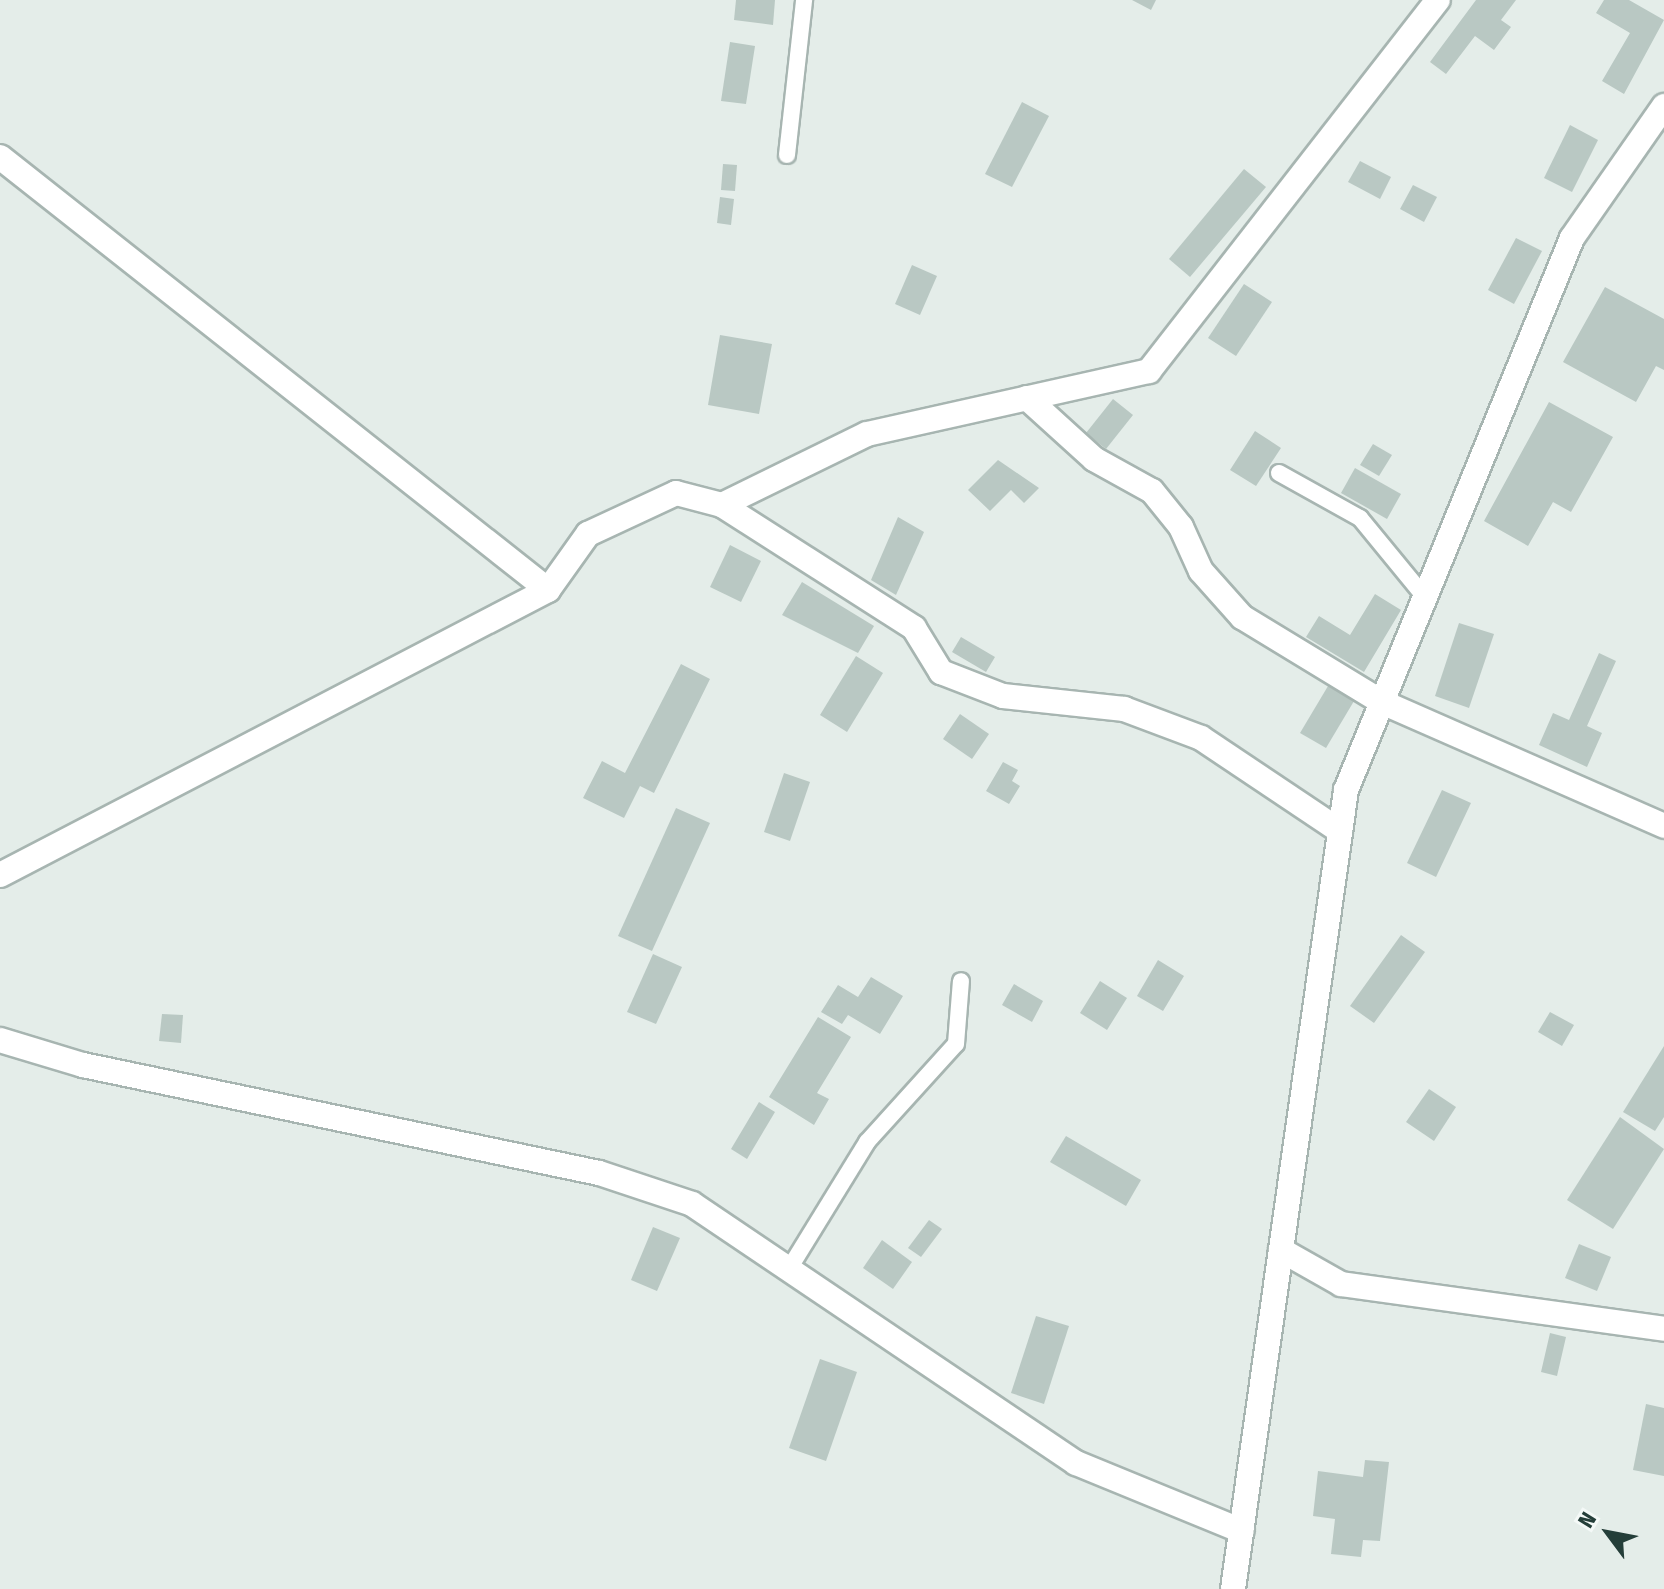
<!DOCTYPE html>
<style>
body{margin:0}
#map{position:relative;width:1664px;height:1589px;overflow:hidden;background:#e4ede9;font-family:"Fira Sans Condensed",sans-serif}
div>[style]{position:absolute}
.building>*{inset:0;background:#b9c8c3}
.roads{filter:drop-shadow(2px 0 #a7b5b1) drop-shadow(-2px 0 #a7b5b1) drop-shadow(0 2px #a7b5b1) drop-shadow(0 -2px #a7b5b1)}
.lane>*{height:16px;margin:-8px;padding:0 8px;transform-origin:8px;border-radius:8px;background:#fff}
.street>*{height:24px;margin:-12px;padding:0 12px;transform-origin:12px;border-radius:12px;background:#fff}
.secondary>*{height:24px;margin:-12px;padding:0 12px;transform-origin:12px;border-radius:12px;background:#fff}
span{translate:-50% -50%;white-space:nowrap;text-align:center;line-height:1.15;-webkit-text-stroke:7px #f4f9f7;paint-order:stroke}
.north{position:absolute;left:1568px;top:1493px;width:80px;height:80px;-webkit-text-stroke:6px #f4f9f7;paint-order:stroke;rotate:302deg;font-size:22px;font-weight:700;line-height:32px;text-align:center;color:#243e39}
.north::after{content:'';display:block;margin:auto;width:28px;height:36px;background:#243e39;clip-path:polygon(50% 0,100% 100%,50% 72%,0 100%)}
</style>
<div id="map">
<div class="building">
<i style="clip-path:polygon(736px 0,775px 0,773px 25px,734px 20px)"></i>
<i style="clip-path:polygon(1132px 0,1156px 0,1151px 10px)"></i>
<i style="clip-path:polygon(1476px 0,1516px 0,1501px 20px,1511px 27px,1494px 50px,1475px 36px,1446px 74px,1430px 62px)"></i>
<i style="clip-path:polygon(1604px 0,1629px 0,1664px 20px,1624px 94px,1602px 81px,1630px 33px,1596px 13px)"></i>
<i style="clip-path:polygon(730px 42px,755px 46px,746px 104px,721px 101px)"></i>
<i style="clip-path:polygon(1022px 102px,1049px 116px,1012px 187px,985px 174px)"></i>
<i style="clip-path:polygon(1570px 125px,1598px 140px,1572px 192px,1544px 178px)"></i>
<i style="clip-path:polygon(1360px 161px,1391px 177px,1380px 199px,1348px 182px)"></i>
<i style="clip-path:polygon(723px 164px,737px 165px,735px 191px,721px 190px)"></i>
<i style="clip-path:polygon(1244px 169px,1266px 187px,1190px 277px,1169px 259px)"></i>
<i style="clip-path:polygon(1413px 185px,1437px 197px,1424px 222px,1400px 209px)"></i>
<i style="clip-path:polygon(720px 197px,734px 199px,731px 225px,717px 223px)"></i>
<i style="clip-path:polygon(1516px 238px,1542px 251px,1514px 304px,1488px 290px)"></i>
<i style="clip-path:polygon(912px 265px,937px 276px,920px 315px,895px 304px)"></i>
<i style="clip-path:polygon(1244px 284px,1272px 302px,1236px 356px,1208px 338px)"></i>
<i style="clip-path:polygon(1605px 287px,1664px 319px,1664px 370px,1656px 366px,1636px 402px,1563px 362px)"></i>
<i style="clip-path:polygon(720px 335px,772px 344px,759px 414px,708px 405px)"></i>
<i style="clip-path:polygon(1113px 399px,1133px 415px,1106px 449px,1086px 433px)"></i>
<i style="clip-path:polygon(1549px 402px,1613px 437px,1571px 512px,1553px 502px,1528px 546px,1484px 521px)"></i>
<i style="clip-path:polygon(1255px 431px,1281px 448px,1256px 486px,1230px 470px)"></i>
<i style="clip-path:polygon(1373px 444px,1392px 455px,1379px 476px,1360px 465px)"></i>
<i style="clip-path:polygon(998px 460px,1039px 488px,1024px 503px,1011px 490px,990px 511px,968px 490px)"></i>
<i style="clip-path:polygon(1355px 468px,1401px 494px,1387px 519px,1341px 493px)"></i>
<i style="clip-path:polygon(898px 517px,924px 532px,896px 595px,871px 580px)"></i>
<i style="clip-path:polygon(730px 545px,761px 561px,741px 602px,710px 587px)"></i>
<i style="clip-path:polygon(802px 582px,874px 626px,858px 653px,782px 615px)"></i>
<i style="clip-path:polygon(1375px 594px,1401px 610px,1364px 672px,1306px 637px,1319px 616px,1350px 635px)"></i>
<i style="clip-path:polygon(1459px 623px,1494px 634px,1469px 708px,1435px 696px)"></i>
<i style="clip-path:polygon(961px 637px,995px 657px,986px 672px,952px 652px)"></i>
<i style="clip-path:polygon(1599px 653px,1616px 661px,1587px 726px,1602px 733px,1587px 767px,1539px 745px,1553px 713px,1569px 720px)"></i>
<i style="clip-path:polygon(856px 656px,883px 673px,847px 732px,820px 715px)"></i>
<i style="clip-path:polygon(681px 664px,710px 679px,654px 793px,640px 786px,624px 818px,583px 798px,602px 761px,625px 773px)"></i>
<i style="clip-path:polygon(1331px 681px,1357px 696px,1326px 748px,1300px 733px)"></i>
<i style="clip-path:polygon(960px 714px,989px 734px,972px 759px,943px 739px)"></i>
<i style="clip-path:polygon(1003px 762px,1018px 770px,1012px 781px,1020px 786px,1009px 804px,986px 791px)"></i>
<i style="clip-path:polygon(784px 773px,810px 782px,790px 841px,764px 832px)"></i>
<i style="clip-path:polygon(1442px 790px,1471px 803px,1436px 877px,1407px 863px)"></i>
<i style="clip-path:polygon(676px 808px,710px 823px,652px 951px,618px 936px)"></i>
<i style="clip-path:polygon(1401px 935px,1425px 952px,1374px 1023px,1350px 1006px)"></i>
<i style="clip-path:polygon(653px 954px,682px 967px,656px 1024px,627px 1012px)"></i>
<i style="clip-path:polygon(1158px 960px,1184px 976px,1163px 1011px,1137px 996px)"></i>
<i style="clip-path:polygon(871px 977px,903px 996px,880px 1034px,848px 1015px,842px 1024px,821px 1012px,838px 985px,858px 997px)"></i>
<i style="clip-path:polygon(1100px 981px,1127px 998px,1107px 1030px,1080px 1013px)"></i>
<i style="clip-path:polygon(1014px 984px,1043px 1001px,1032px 1022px,1002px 1005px)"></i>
<i style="clip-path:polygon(1550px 1012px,1574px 1025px,1562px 1046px,1538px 1032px)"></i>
<i style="clip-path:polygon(162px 1014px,183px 1015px,181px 1043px,159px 1041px)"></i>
<i style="clip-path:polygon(818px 1017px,851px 1037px,817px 1093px,829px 1099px,814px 1125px,769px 1097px)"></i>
<i style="clip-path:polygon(1664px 1046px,1664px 1117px,1655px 1131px,1623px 1112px)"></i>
<i style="clip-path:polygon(1429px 1089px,1456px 1107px,1434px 1141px,1406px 1122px)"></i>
<i style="clip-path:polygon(759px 1102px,775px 1112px,747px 1159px,731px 1149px)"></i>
<i style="clip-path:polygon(1620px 1117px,1664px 1149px,1613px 1229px,1567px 1200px)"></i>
<i style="clip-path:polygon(1066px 1136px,1141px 1180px,1126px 1206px,1050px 1162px)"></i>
<i style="clip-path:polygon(929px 1220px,942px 1229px,921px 1257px,908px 1248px)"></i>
<i style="clip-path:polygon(653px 1227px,680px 1238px,657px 1291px,631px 1280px)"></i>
<i style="clip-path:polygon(882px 1240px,912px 1262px,893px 1289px,863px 1268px)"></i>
<i style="clip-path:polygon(1579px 1244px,1611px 1257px,1597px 1291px,1565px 1278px)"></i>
<i style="clip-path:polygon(1036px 1316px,1069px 1326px,1044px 1404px,1011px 1393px)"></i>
<i style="clip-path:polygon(1550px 1333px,1566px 1337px,1557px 1376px,1541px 1372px)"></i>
<i style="clip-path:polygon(820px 1359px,857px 1372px,826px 1461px,789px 1448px)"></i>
<i style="clip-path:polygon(1646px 1404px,1664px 1408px,1664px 1476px,1633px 1470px)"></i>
<i style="clip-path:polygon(1365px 1460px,1389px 1462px,1380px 1541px,1363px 1540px,1361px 1557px,1331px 1554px,1335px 1519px,1313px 1516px,1318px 1471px,1363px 1477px)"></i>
</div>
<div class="roads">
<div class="lane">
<i style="left:787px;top:155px;width:156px;rotate:-83.7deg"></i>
<i style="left:1279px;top:473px;width:93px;rotate:29.1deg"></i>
<i style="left:1360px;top:518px;width:102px;rotate:50.6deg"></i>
<i style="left:789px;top:1269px;width:149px;rotate:-58.4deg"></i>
<i style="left:867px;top:1142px;width:132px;rotate:-47.8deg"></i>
<i style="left:956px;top:1044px;width:63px;rotate:-85.5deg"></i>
</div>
<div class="street">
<i style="left:0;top:157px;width:698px;rotate:38.31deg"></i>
<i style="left:1027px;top:398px;width:91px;rotate:42.3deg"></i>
<i style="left:1094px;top:459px;width:66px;rotate:28.9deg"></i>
<i style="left:1152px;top:491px;width:46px;rotate:51.1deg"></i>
<i style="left:1181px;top:527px;width:48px;rotate:65.6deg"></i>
<i style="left:1201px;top:571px;width:62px;rotate:48.3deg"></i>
<i style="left:1242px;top:617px;width:164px;rotate:31.3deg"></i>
<i style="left:1382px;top:702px;width:308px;rotate:23.7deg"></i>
<i style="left:722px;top:505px;width:228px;rotate:32.6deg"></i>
<i style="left:914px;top:628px;width:52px;rotate:58.5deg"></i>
<i style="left:941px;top:672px;width:66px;rotate:21.2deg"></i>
<i style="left:1003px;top:696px;width:122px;rotate:6.1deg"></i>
<i style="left:1124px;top:709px;width:82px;rotate:20.6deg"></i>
<i style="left:1201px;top:738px;width:167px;rotate:33.8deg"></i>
<i style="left:0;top:875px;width:618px;rotate:-27.48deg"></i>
<i style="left:548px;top:590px;width:69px;rotate:-54.5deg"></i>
<i style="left:588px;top:534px;width:97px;rotate:-25deg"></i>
<i style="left:676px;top:493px;width:48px;rotate:14.6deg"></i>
<i style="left:722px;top:505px;width:161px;rotate:-26.1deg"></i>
<i style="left:867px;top:434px;width:289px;rotate:-12.6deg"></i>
<i style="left:1149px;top:371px;width:470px;rotate:-52.1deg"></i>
<i style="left:0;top:1040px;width:87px;rotate:16.8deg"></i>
<i style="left:83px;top:1065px;width:527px;rotate:11.82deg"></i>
<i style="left:599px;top:1173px;width:98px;rotate:18.4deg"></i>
<i style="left:692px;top:1204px;width:463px;rotate:34deg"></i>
<i style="left:1076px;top:1463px;width:179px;rotate:22.3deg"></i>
<i style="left:1281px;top:1250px;width:69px;rotate:29.5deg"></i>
<i style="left:1341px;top:1284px;width:326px;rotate:7.9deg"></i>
</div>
<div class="secondary">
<i style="left:1233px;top:1589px;width:807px;rotate:-81.95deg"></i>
<i style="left:1346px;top:790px;width:596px;rotate:-67.73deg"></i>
<i style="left:1572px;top:238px;width:161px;rotate:-55.1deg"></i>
</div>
</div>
<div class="north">N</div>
</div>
